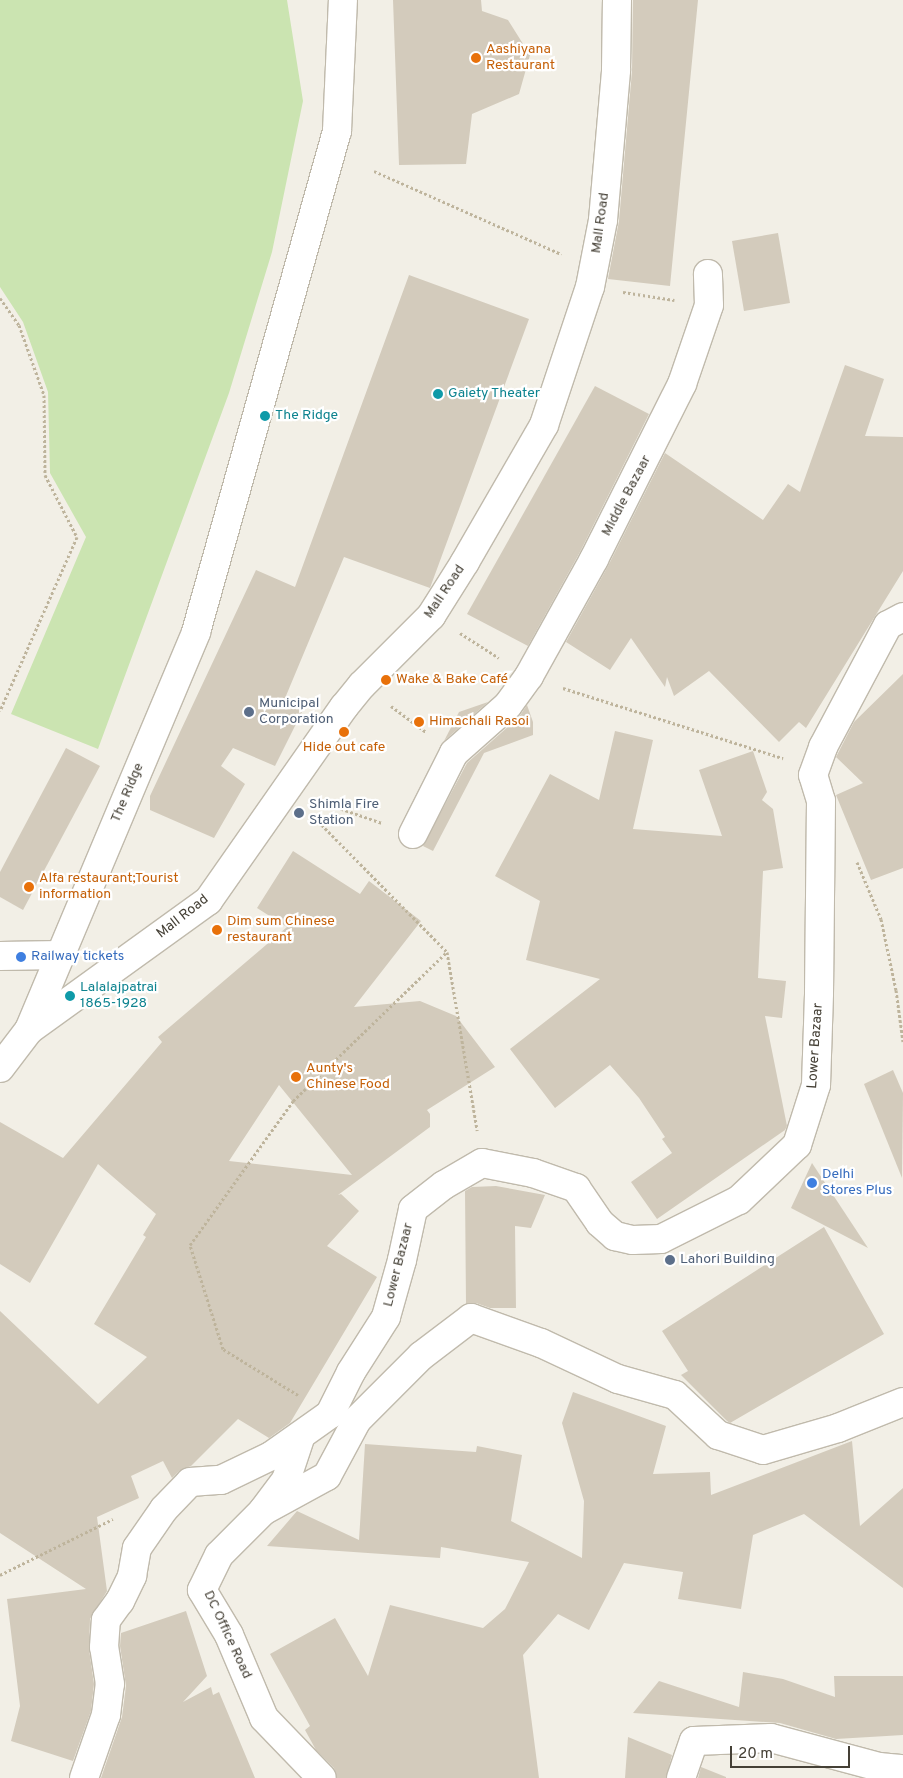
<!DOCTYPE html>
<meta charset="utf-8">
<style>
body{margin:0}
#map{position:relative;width:903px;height:1778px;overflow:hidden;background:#f2efe6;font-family:Overpass,sans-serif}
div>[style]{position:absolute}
.green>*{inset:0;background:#cbe4b1}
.building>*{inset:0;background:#d3cbbc}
.path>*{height:3px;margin-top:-1.5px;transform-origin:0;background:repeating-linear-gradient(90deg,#beb49c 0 2.5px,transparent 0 5px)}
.roads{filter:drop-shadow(1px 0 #c0baac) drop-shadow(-1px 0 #c0baac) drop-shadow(0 1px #c0baac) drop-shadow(0 -1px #c0baac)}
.minor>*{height:28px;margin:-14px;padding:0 14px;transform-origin:14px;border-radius:14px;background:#fff}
.dots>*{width:14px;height:14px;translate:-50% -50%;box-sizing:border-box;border:2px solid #fff;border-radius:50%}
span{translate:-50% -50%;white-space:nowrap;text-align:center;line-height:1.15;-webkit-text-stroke:4.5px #fff;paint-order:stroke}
.food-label{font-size:14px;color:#c56008}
.left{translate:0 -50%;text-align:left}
.street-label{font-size:14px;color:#454036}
.culture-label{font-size:14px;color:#0d838f}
.service-label{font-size:14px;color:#4e5e75}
.shop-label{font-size:14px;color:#366cbe}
.scale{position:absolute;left:730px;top:1746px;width:120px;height:22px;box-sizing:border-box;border:2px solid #454036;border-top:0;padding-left:6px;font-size:15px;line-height:18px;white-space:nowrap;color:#454036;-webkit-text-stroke:4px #fff;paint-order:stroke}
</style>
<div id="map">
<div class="green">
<i style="clip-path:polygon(0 0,287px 0,303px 101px,272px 252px,229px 393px,98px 749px,11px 714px,86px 537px,50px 473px,48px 392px,23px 322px,0 287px)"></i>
</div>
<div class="building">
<i style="clip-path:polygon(393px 0,481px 0,482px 11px,508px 20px,530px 55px,519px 94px,472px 114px,466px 164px,399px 165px)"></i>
<i style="clip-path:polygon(633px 0,698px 0,670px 286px,608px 279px,619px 221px,632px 71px)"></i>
<i style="clip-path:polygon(778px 233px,790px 303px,744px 311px,732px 241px)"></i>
<i style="clip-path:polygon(409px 275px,529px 319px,430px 588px,344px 557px,283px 703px,303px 710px,275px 766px,233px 748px,221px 766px,245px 784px,214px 838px,150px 810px,150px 796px,256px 570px,295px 587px)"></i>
<i style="clip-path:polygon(845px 365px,884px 379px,865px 436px,903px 437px,903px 571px,806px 728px,799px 722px,779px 742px,709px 671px,674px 696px,667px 677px,665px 687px,631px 638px,610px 670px,566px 642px,608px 566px,665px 453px,763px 520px,788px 484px,800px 492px)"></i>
<i style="clip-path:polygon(595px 386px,649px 414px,580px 552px,528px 646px,467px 614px)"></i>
<i style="clip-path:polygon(903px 674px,903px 868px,871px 880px,836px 795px,863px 783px,836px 757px,854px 722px)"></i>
<i style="clip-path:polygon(488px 702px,444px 741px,459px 712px)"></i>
<i style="clip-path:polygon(527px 705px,533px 722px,533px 735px,484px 753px,433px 851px,423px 846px,467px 763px,519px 717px)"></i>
<i style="clip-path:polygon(615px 731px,653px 740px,633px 829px,722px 836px,699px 770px,753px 751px,767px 792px,762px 800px,773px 809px,783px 868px,763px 871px,758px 978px,786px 981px,782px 1018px,765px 1016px,787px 1126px,785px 1130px,657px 1219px,631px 1182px,672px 1153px,662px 1139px,665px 1137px,639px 1098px,610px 1065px,555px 1108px,510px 1049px,600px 979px,526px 960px,540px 901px,495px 876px,550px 774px,599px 800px)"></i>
<i style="clip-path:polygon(66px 748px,100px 766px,23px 910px,0 897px,0 872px)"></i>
<i style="clip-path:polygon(evenodd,293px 851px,360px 894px,369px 881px,421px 921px,354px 1007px,420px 1001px,456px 1016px,495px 1067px,427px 1110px,430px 1114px,430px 1127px,338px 1195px,341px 1194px,359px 1211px,327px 1246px,377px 1277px,290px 1423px,269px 1438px,238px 1419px,191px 1466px,179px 1471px,172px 1478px,163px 1461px,131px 1476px,139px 1498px,97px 1517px,107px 1591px,90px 1619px,89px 1649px,94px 1684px,91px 1711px,73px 1761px,11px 1741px,20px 1706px,7px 1599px,86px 1589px,0 1533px,0 1311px,98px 1404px,147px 1357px,94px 1324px,146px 1237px,143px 1235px,156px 1214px,98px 1164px,30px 1283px,0 1264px,0 1122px,63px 1158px,162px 1042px,158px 1037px,287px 927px,257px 908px,293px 851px,279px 1085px,352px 1175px,229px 1161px,279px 1085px)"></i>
<i style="clip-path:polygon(893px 1070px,903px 1093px,902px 1178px,864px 1084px)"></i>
<i style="clip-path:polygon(812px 1163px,868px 1248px,791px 1208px)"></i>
<i style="clip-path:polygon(496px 1186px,545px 1195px,531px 1228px,515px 1226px,516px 1308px,490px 1308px,476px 1303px,466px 1304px,465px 1191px,472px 1187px)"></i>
<i style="clip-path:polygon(824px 1227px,884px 1334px,730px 1423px,727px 1421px,681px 1375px,688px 1371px,662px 1331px)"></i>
<i style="clip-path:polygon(573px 1392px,666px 1426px,653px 1474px,710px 1472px,711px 1495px,852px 1441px,860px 1526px,903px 1488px,903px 1588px,804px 1514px,753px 1535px,741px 1609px,678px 1599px,683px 1572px,624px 1563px,589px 1630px,558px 1614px,523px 1655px,539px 1778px,337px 1778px,334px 1768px,316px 1750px,305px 1730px,310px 1726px,270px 1654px,335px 1618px,368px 1676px,390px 1605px,483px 1628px,505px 1609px,529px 1562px,441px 1547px,440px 1558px,267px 1546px,297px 1511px,359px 1540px,365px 1444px,476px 1452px,477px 1446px,522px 1455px,511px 1521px,582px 1558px,584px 1501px,562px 1423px)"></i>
<i style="clip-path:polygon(186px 1611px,207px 1676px,183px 1702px,211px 1687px,213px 1695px,219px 1692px,255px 1778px,101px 1778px,122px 1717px,126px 1686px,120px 1646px,121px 1633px)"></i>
<i style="clip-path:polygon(743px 1672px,783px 1679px,835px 1697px,834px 1676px,903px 1676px,903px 1735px,836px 1739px,780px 1723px,633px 1713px,659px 1681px,739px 1707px)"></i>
<i style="clip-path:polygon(628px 1737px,672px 1755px,666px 1778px,625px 1778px)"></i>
<i style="clip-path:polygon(701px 1767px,726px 1777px,726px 1778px,698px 1778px)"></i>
</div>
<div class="path">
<i style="left:374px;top:171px;width:205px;rotate:23.9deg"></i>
<i style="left:623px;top:292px;width:52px;rotate:8.9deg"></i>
<i style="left:0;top:298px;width:33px;rotate:55deg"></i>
<i style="left:19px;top:325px;width:74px;rotate:70.3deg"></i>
<i style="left:44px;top:395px;width:80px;rotate:89.3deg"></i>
<i style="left:45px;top:475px;width:70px;rotate:62.7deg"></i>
<i style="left:77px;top:537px;width:190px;rotate:113.9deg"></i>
<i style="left:460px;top:633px;width:46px;rotate:32.7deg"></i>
<i style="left:563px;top:688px;width:231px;rotate:17.7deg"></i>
<i style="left:391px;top:706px;width:44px;rotate:36.6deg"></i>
<i style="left:322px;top:802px;width:64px;rotate:19.3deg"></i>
<i style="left:311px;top:814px;width:194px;rotate:45.4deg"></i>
<i style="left:447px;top:952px;width:181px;rotate:80.4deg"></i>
<i style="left:857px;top:862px;width:62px;rotate:67.2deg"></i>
<i style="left:881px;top:919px;width:73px;rotate:78.1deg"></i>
<i style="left:896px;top:990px;width:52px;rotate:82.3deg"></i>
<i style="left:298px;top:1395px;width:88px;rotate:-148.5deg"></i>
<i style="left:223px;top:1349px;width:109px;rotate:-107.6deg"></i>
<i style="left:190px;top:1245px;width:177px;rotate:-54.4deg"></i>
<i style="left:293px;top:1101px;width:214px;rotate:-44.1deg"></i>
<i style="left:0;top:1575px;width:126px;rotate:-26.4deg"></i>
</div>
<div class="roads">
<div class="minor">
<i style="left:413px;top:834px;width:91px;rotate:-63.2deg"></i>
<i style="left:454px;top:753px;width:72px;rotate:-41.6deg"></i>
<i style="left:508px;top:705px;width:36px;rotate:-54deg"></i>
<i style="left:529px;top:676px;width:134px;rotate:-60.9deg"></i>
<i style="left:594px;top:559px;width:196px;rotate:-63.3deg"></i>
<i style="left:682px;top:384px;width:83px;rotate:-71.1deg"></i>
<i style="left:709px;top:305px;width:31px;rotate:-92deg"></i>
<i style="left:0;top:956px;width:60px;rotate:-1deg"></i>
<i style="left:29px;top:1030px;width:432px;rotate:-67.2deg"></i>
<i style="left:196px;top:632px;width:520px;rotate:-74.28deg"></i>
<i style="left:337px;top:131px;width:131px;rotate:-87.4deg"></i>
<i style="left:0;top:1068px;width:48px;rotate:-52.7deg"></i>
<i style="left:29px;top:1030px;width:221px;rotate:-35.8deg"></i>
<i style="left:208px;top:901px;width:237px;rotate:-55deg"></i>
<i style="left:344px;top:707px;width:28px;rotate:-51deg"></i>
<i style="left:362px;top:685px;width:98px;rotate:-45deg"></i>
<i style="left:431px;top:616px;width:64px;rotate:-57.8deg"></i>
<i style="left:465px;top:562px;width:158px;rotate:-60deg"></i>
<i style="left:544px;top:425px;width:145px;rotate:-71.6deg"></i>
<i style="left:590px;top:287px;width:68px;rotate:-79deg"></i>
<i style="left:603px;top:220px;width:151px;rotate:-85deg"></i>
<i style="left:616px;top:70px;width:70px;rotate:-89.2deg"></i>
<i style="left:300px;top:1438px;width:44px;rotate:108.4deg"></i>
<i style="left:286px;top:1480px;width:39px;rotate:127deg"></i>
<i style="left:263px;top:1511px;width:62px;rotate:135deg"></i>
<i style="left:219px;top:1555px;width:39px;rotate:116deg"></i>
<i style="left:202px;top:1590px;width:52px;rotate:59deg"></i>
<i style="left:229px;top:1635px;width:90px;rotate:67.1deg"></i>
<i style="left:264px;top:1718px;width:83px;rotate:46deg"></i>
<i style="left:263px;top:1511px;width:73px;rotate:-28.7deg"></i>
<i style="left:327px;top:1476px;width:64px;rotate:-61.8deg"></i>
<i style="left:357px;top:1420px;width:91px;rotate:-45deg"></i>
<i style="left:421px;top:1356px;width:63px;rotate:-37.2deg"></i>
<i style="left:471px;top:1318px;width:74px;rotate:19.7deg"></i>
<i style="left:541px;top:1343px;width:85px;rotate:25.1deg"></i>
<i style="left:618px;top:1379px;width:59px;rotate:15.7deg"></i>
<i style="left:675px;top:1395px;width:59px;rotate:42.9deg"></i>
<i style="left:718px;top:1435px;width:47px;rotate:18.4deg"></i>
<i style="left:763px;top:1450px;width:78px;rotate:-16.3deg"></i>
<i style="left:838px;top:1428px;width:70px;rotate:-21.8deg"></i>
<i style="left:84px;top:1778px;width:67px;rotate:-70.8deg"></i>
<i style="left:106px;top:1715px;width:31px;rotate:-83deg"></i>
<i style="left:110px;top:1684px;width:37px;rotate:-99deg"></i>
<i style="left:104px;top:1647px;width:27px;rotate:-86deg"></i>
<i style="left:106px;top:1620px;width:24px;rotate:-54deg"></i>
<i style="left:120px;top:1601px;width:28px;rotate:-64deg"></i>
<i style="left:132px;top:1576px;width:28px;rotate:-80deg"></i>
<i style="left:137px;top:1548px;width:47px;rotate:-55.3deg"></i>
<i style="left:164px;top:1509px;width:37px;rotate:-46deg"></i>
<i style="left:190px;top:1482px;width:31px;rotate:-4deg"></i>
<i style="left:221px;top:1480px;width:55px;rotate:-25.6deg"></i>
<i style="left:271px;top:1456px;width:72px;rotate:-35.4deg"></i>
<i style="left:330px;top:1414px;width:47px;rotate:-63.4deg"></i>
<i style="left:351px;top:1372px;width:65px;rotate:-57.5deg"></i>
<i style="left:386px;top:1317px;width:59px;rotate:-74.3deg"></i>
<i style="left:402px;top:1260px;width:52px;rotate:-77.8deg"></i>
<i style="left:413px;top:1209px;width:39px;rotate:-38deg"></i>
<i style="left:444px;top:1185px;width:44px;rotate:-30.1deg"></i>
<i style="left:482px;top:1163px;width:52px;rotate:11.1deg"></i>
<i style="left:533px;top:1173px;width:46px;rotate:19.2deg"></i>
<i style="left:576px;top:1188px;width:42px;rotate:55.6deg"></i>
<i style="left:600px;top:1223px;width:20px;rotate:41deg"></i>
<i style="left:615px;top:1236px;width:18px;rotate:13deg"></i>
<i style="left:633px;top:1240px;width:28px;rotate:-2deg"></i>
<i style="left:661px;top:1239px;width:87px;rotate:-26.6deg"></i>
<i style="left:739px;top:1200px;width:80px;rotate:-43.5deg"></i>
<i style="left:797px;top:1145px;width:63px;rotate:-72.4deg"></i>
<i style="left:816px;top:1085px;width:92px;rotate:-88.1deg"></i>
<i style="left:819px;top:993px;width:192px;rotate:-89.4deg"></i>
<i style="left:821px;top:801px;width:27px;rotate:-107deg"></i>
<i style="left:813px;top:775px;width:30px;rotate:-70deg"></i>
<i style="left:823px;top:747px;width:138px;rotate:-62deg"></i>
<i style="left:888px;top:625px;width:17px;rotate:-28deg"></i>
<i style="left:681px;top:1778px;width:39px;rotate:-71deg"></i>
<i style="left:694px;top:1741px;width:77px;rotate:-2.2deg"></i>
<i style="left:771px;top:1738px;width:112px;rotate:15deg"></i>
<i style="left:879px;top:1767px;width:24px;rotate:5deg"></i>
</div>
</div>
<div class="dots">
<i style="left:476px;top:58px;background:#e8710a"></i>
<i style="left:438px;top:394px;background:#0f9aa8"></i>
<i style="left:265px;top:416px;background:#0f9aa8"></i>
<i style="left:386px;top:680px;background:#e8710a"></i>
<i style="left:249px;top:712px;background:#5c6f8a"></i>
<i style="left:419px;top:722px;background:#e8710a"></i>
<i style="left:344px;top:732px;background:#e8710a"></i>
<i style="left:299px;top:813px;background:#5c6f8a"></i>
<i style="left:29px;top:887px;background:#e8710a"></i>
<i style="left:217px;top:930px;background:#e8710a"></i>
<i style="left:21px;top:957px;background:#3f7fe0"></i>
<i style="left:70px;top:996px;background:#0f9aa8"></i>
<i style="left:296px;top:1077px;background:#e8710a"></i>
<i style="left:812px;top:1183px;background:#3f7fe0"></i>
<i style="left:670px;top:1260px;background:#5c6f8a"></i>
</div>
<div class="food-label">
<span class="left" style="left:486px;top:58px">Aashiyana<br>Restaurant</span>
<span class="left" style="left:396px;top:680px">Wake &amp; Bake Café</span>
<span class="left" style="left:429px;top:722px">Himachali Rasoi</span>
<span style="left:344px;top:748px">Hide out cafe</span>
<span class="left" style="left:39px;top:887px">Alfa restaurant;Tourist<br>information</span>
<span class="left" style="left:227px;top:930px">Dim sum Chinese<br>restaurant</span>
<span class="left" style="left:306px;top:1077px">Aunty's<br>Chinese Food</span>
</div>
<div class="street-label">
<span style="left:601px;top:223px;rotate:-82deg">Mall Road</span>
<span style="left:627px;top:496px;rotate:-62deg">Middle Bazaar</span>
<span style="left:445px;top:592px;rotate:-56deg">Mall Road</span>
<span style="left:128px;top:793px;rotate:-67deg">The Ridge</span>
<span style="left:183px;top:917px;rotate:-38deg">Mall Road</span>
<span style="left:816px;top:1046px;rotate:-86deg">Lower Bazaar</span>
<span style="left:399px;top:1265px;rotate:-76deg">Lower Bazaar</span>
<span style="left:227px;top:1635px;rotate:65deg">DC Office Road</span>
</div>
<div class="culture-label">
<span class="left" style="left:448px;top:394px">Gaiety Theater</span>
<span class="left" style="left:275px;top:416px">The Ridge</span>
<span class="left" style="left:80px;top:996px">Lalalajpatrai<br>1865-1928</span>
</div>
<div class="service-label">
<span class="left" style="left:259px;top:712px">Municipal<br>Corporation</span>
<span class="left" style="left:309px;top:813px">Shimla Fire<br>Station</span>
<span class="left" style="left:680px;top:1260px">Lahori Building</span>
</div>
<div class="shop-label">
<span class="left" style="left:31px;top:957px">Railway tickets</span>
<span class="left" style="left:822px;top:1183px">Delhi<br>Stores Plus</span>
</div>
<div class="scale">20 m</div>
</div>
